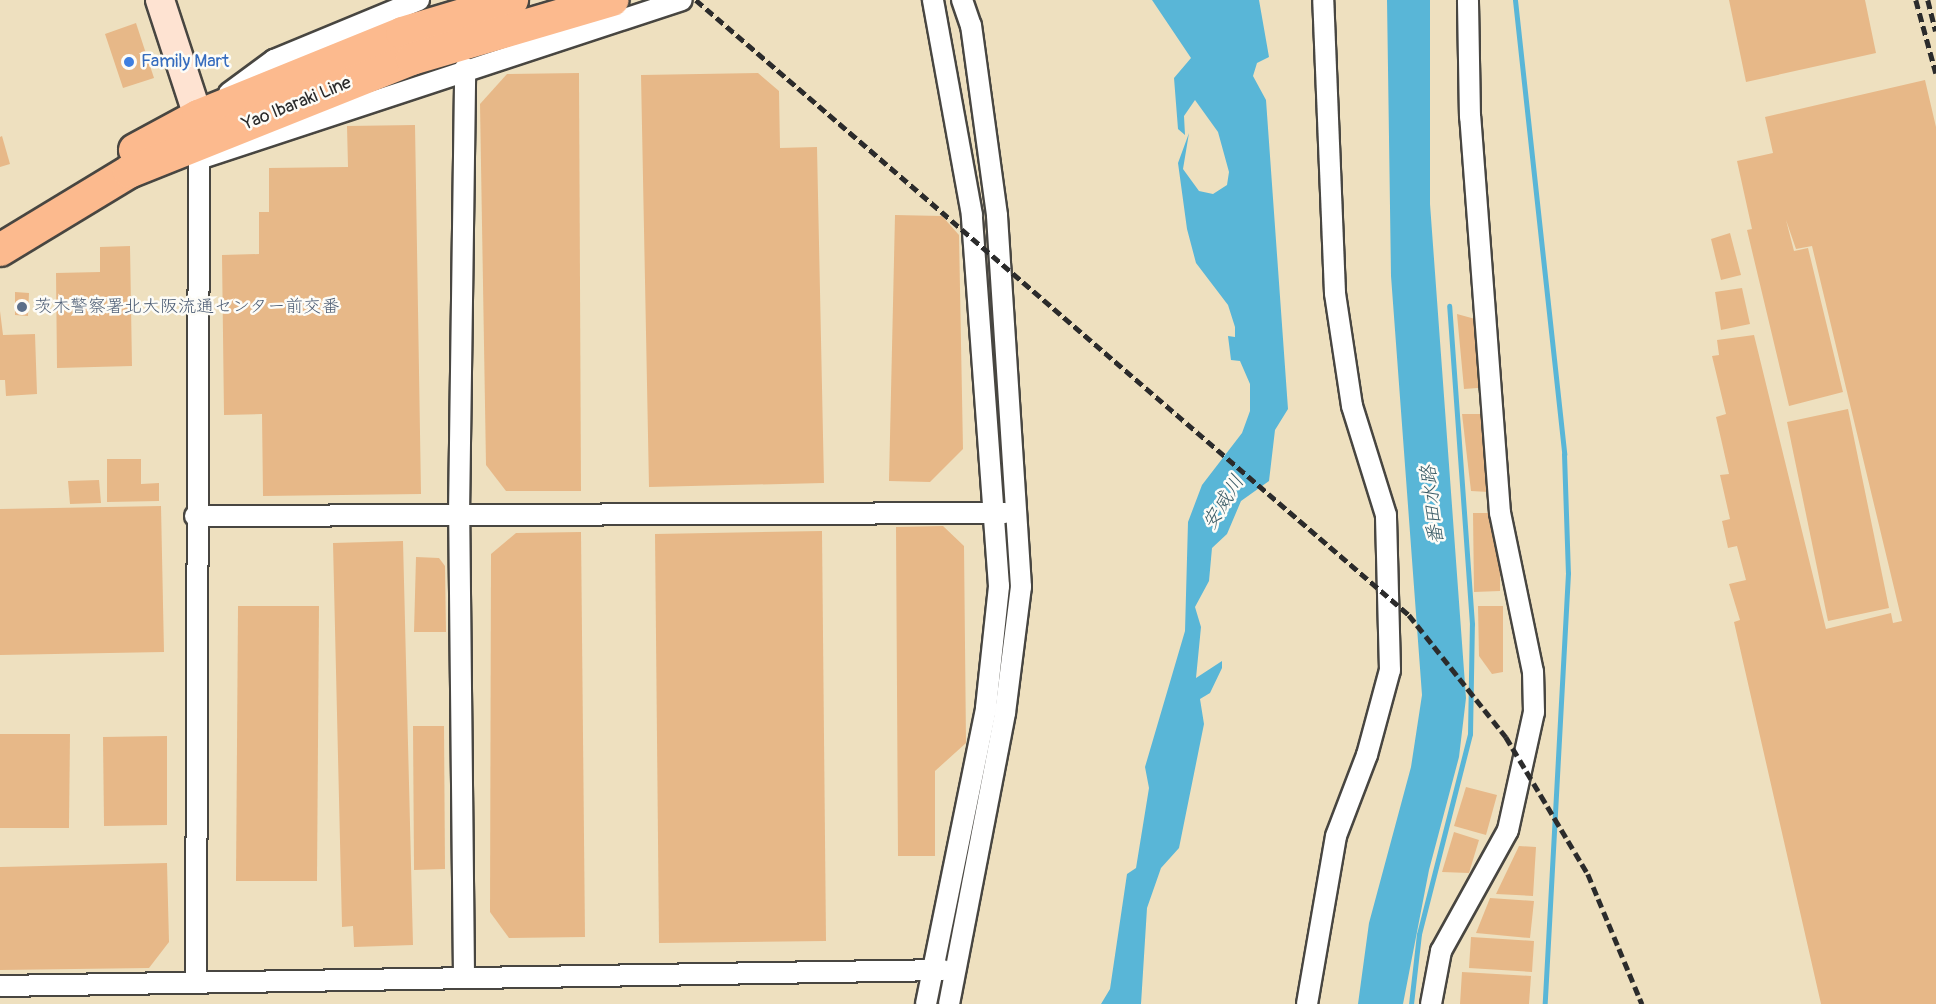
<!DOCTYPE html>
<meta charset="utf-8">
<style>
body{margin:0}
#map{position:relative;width:1936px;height:1004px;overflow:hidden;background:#eee0bf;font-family:Pangolin,"Klee One",sans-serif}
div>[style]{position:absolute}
.water>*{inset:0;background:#59b6d7}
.stream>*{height:5px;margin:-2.5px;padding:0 2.5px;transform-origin:2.5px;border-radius:2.5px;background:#59b6d7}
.building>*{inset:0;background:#e7b888}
.roads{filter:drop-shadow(2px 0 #484641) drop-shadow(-2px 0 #484641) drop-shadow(0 2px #484641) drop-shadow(0 -2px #484641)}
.street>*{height:20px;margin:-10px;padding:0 10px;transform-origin:10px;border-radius:10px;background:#fff}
.secondary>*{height:28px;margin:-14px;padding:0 14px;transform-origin:14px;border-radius:14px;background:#fee3d2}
.primary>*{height:32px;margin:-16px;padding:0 16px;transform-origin:16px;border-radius:16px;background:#fcba8e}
.rail>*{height:4.5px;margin-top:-2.25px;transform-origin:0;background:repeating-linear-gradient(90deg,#2b2b2b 0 9px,transparent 0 13.5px)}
.dots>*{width:16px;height:16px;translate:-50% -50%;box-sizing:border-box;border:3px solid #fdfcf7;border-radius:50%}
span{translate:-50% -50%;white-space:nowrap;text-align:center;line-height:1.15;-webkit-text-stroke:5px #fdfcf7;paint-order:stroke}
.shop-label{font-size:18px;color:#366cbe}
.left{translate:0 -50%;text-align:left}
.street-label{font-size:18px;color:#2b2b2b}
.service-label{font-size:18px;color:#4e5e75}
.water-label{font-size:20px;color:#3b5c67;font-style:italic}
</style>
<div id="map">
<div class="water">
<i style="clip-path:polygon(1152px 0,1259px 0,1269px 57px,1257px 63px,1253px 76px,1266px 100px,1288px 409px,1275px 430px,1269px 481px,1241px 501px,1227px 534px,1212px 548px,1209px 581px,1195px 607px,1201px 627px,1196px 678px,1222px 661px,1222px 668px,1210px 693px,1200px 699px,1204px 724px,1179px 848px,1161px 868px,1147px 908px,1141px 1004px,1101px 1004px,1110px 989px,1127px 874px,1136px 868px,1149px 788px,1145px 767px,1185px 631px,1188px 522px,1202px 485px,1242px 433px,1250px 411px,1250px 384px,1240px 361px,1231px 360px,1228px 336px,1235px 337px,1235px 327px,1228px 305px,1196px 263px,1187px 229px,1178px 163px,1189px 133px,1183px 169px,1199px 191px,1213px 194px,1227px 185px,1229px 172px,1218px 132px,1195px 100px,1184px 116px,1185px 135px,1178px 129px,1174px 78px,1191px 58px)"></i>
<i style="clip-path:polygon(1387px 0,1430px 0,1430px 204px,1466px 698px,1459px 757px,1429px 870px,1403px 1004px,1358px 1004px,1369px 923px,1411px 767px,1422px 695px,1391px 276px)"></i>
</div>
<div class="stream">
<i style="left:1515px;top:0;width:457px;rotate:83.8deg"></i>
<i style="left:1564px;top:454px;width:119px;rotate:88.1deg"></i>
<i style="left:1568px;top:573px;width:432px;rotate:93.1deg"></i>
<i style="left:1411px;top:1004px;width:70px;rotate:-83.5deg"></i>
<i style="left:1419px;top:934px;width:206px;rotate:-75.7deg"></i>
<i style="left:1470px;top:734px;width:110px;rotate:-89deg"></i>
<i style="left:1472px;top:624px;width:319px;rotate:-94.1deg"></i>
</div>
<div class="building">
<i style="clip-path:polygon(1729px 0,1865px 0,1876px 53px,1746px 82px)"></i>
<i style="clip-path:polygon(136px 23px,154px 78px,123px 88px,105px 34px)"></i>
<i style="clip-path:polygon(579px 73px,581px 491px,506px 491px,486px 465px,480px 104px,507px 74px)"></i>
<i style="clip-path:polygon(758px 73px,779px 91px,780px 148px,817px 147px,824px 483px,649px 487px,641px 75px)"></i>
<i style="clip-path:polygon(1925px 80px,1936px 127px,1936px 1004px,1821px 1004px,1734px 622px,1740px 620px,1729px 584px,1746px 580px,1737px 546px,1728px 548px,1722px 521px,1730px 519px,1720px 475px,1729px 474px,1716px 417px,1726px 414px,1712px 356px,1719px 355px,1717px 340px,1754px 335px,1826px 629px,1891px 613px,1893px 623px,1902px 621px,1812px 246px,1796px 249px,1786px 220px,1794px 251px,1808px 248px,1843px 392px,1789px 406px,1747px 230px,1752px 229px,1737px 161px,1773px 153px,1765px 117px)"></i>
<i style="clip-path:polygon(415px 125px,421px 494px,263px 496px,262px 414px,224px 415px,222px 255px,259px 254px,259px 212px,269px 212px,269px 168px,348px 167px,347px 126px)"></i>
<i style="clip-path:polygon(2px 136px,10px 164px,0 167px,0 137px)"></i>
<i style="clip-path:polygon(895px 215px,942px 216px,959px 235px,963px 449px,930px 482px,889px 481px)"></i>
<i style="clip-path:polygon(1730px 233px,1741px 275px,1721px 280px,1711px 239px)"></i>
<i style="clip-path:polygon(130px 246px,132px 366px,57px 368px,56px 273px,100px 272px,100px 247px)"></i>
<i style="clip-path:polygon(1742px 288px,1750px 324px,1721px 330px,1715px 292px)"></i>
<i style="clip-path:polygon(15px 292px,29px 293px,28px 316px,15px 315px)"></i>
<i style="clip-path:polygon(0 311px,3px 335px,35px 334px,37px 394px,6px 396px,5px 380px,0 380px)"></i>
<i style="clip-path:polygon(1457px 314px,1486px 322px,1491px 387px,1464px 389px)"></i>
<i style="clip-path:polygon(1848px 409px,1889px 608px,1828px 621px,1787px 422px)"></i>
<i style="clip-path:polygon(1462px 414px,1485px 414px,1489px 492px,1471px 491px)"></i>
<i style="clip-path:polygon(107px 459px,141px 459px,141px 484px,159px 483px,159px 501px,107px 502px)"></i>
<i style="clip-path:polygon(99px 480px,101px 503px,70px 504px,68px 481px)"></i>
<i style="clip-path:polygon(161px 506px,164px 652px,0 655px,0 509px)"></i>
<i style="clip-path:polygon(1473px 513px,1500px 513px,1500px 591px,1474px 592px)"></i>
<i style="clip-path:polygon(943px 526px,964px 546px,966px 743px,935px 771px,935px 856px,898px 856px,896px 527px)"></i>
<i style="clip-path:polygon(822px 531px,826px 941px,659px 943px,655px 534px)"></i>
<i style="clip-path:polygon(581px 532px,585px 937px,509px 938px,490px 912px,491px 554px,516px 533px)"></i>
<i style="clip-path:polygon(403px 541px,413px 945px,354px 947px,353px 926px,342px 927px,333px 543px)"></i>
<i style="clip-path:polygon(416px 557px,439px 558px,445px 566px,446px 632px,414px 632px)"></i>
<i style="clip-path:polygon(238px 606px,319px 606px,317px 881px,236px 881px)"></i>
<i style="clip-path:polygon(1478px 606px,1503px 606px,1503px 672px,1492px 674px,1479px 656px)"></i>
<i style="clip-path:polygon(413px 726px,444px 726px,445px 869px,414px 870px)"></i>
<i style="clip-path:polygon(0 734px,70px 734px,69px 828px,0 828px)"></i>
<i style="clip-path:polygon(167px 736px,167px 825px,104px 826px,103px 737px)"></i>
<i style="clip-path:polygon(1466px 787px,1497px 795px,1486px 835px,1454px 826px)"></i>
<i style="clip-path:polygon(1454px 832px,1479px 840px,1469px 873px,1442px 872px)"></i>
<i style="clip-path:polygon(1519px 846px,1536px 847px,1533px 896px,1496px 894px)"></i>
<i style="clip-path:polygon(167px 863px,169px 942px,149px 968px,0 970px,0 867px)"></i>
<i style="clip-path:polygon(1490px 898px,1534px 901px,1530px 938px,1476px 933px)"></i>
<i style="clip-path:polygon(1471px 937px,1534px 941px,1532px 972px,1469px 968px)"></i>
<i style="clip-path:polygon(1462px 972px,1531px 976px,1529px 1004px,1460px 1004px)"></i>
</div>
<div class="roads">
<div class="street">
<i style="left:229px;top:93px;width:56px;rotate:-36.3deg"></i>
<i style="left:274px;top:60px;width:157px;rotate:-22.5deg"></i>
<i style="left:195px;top:516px;width:810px;rotate:-0.21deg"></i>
<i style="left:464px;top:975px;width:460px;rotate:-90.6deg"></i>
<i style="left:459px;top:515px;width:447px;rotate:-89.2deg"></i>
<i style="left:196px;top:980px;width:821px;rotate:-89.79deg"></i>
<i style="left:199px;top:159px;width:508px;rotate:-18.22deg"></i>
<i style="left:0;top:986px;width:943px;rotate:-0.97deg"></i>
<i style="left:926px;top:1004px;width:302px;rotate:-78.5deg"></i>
<i style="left:986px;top:708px;width:123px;rotate:-83.9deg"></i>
<i style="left:999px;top:586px;width:372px;rotate:-94.2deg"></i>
<i style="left:972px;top:215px;width:219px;rotate:-100.3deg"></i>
<i style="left:949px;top:1004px;width:296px;rotate:-79.1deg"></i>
<i style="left:1005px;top:713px;width:127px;rotate:-82.8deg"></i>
<i style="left:1021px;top:587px;width:373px;rotate:-93.7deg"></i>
<i style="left:997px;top:215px;width:191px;rotate:-97.8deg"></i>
<i style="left:971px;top:26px;width:28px;rotate:-109deg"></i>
<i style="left:1307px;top:1004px;width:170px;rotate:-80.2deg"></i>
<i style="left:1336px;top:836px;width:87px;rotate:-69.1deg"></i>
<i style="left:1367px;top:755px;width:88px;rotate:-74.9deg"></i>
<i style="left:1390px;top:670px;width:155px;rotate:-91.5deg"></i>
<i style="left:1386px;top:515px;width:114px;rotate:-107.3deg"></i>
<i style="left:1352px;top:406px;width:114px;rotate:-98.6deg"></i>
<i style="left:1335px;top:293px;width:293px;rotate:-92.3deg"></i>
<i style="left:1431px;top:1004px;width:54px;rotate:-79.3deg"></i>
<i style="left:1441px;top:951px;width:138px;rotate:-61deg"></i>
<i style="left:1508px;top:830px;width:121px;rotate:-77.6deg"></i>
<i style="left:1534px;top:712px;width:40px;rotate:-91.4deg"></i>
<i style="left:1533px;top:672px;width:162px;rotate:-101.7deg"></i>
<i style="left:1500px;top:513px;width:397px;rotate:-94.3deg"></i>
<i style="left:1470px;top:117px;width:117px;rotate:-91deg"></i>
</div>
<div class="secondary">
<i style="left:160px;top:0;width:122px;rotate:71.9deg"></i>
</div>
<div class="primary">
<i style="left:135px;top:150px;width:72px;rotate:-28.4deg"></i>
<i style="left:198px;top:116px;width:220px;rotate:-22.1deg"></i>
<i style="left:402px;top:33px;width:115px;rotate:-16.7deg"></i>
<i style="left:0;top:250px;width:151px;rotate:-31.2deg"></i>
<i style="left:129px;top:172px;width:305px;rotate:-21.8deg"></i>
<i style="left:412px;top:59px;width:209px;rotate:-16.4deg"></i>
</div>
</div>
<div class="rail">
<i style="left:696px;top:0;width:942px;rotate:40.78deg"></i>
<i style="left:1409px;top:615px;width:156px;rotate:51.5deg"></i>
<i style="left:1506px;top:737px;width:160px;rotate:59.1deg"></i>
<i style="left:1588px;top:874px;width:141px;rotate:67.4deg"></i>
<i style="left:1916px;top:0;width:76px;rotate:74.7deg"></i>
<i style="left:1928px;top:0;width:32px;rotate:76deg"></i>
</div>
<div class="dots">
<i style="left:129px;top:62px;background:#3f7fe0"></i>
<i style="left:22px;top:307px;background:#5c6f8a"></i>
</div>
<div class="shop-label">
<span class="left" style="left:141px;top:62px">Family Mart</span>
</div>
<div class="street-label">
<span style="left:297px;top:104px;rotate:-22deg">Yao Ibaraki Line</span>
</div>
<div class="service-label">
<span class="left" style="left:34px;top:307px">茨木警察署北大阪流通センター前交番</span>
</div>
<div class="water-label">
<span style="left:1223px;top:502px;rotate:-58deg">安威川</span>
<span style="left:1432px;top:505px;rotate:-96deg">番田水路</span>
</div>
</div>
